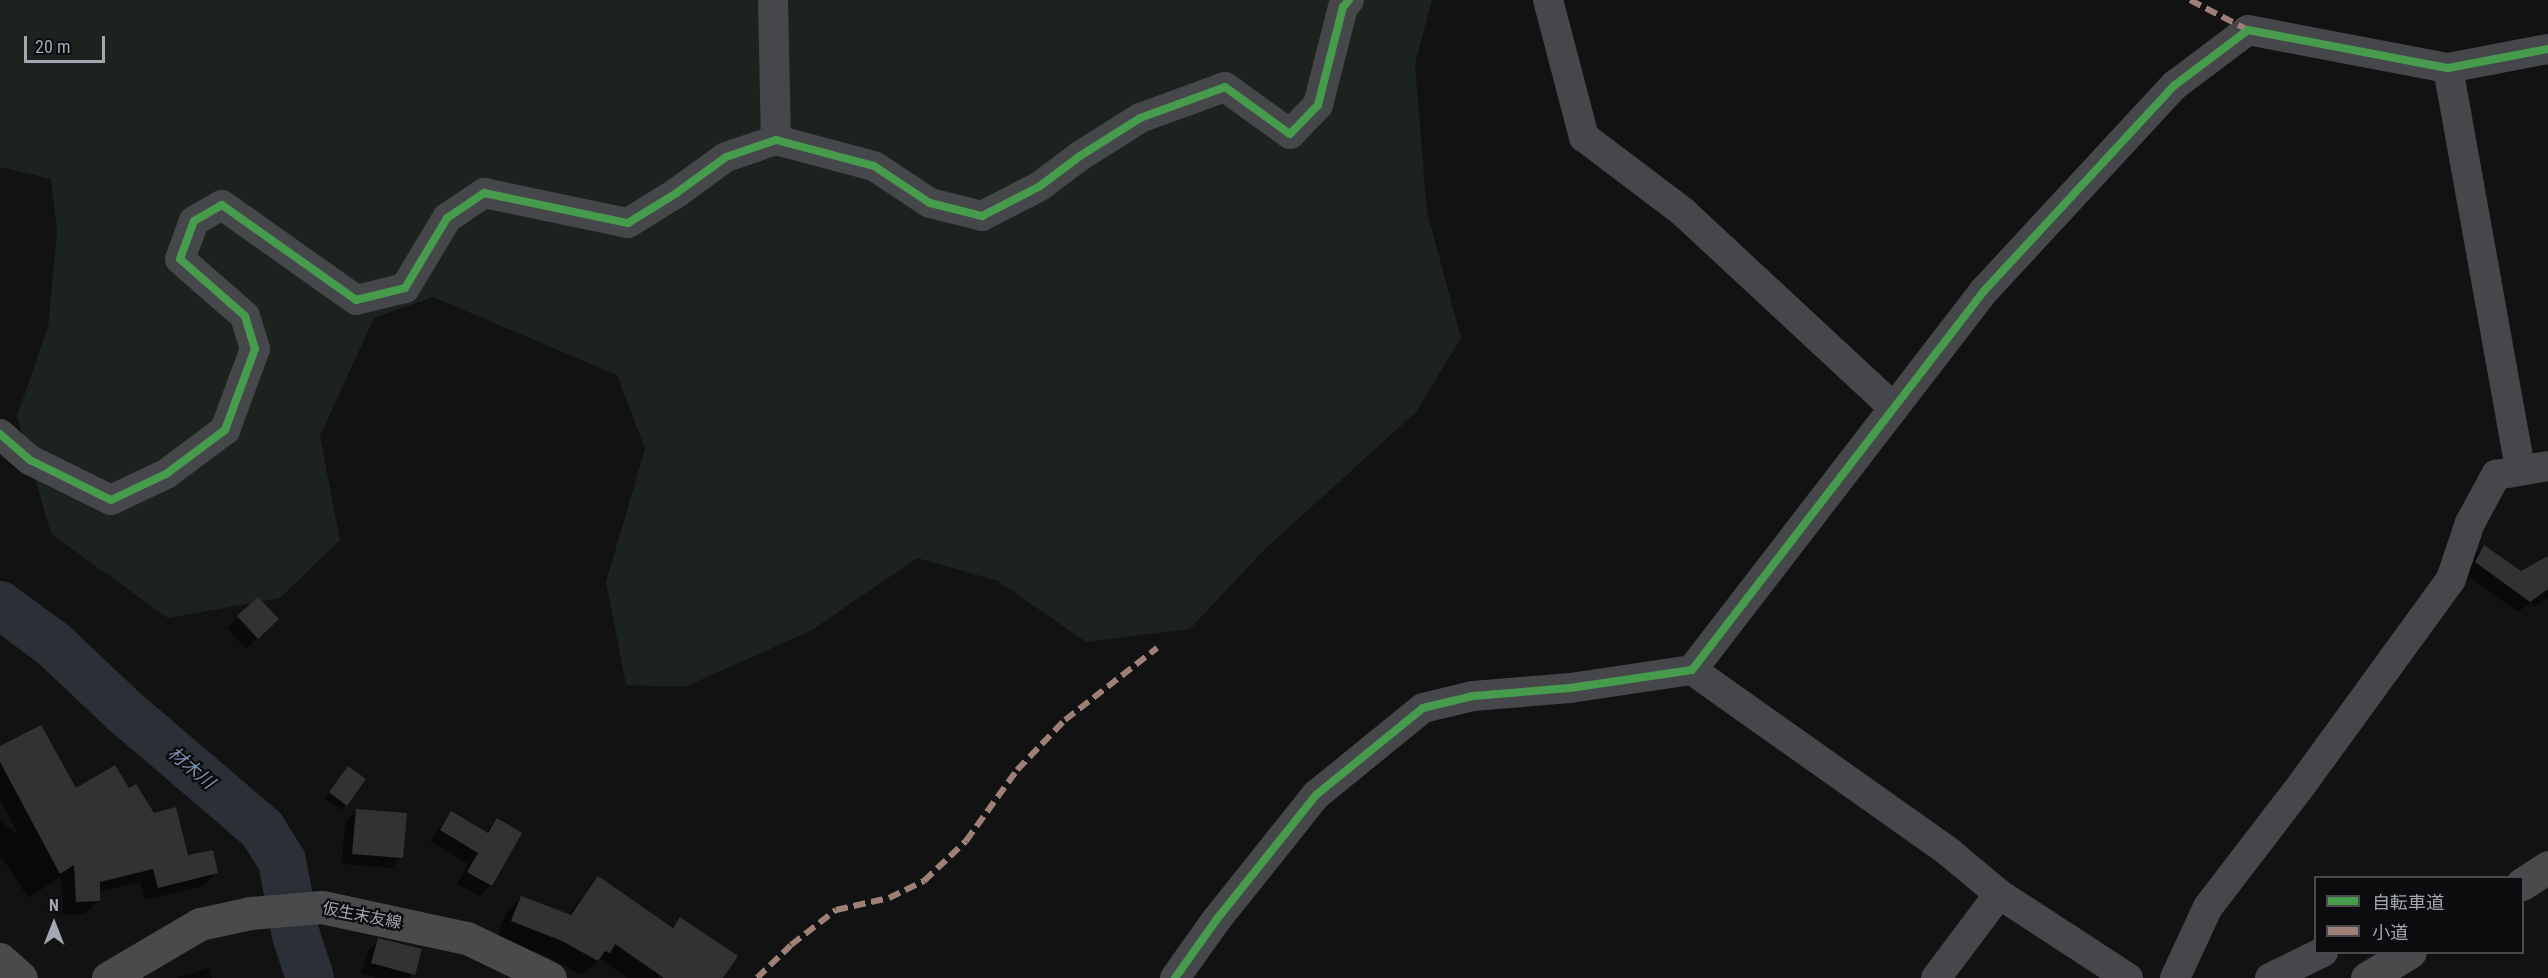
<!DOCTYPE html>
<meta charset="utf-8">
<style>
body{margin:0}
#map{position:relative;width:2548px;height:978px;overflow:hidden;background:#121212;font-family:"Roboto Condensed","Noto Sans JP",sans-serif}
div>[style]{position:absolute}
.green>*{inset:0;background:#1c221d}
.shadow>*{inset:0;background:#0007}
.river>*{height:48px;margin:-24px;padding:0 24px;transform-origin:24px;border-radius:24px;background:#2a3036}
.building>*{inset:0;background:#323235}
.minor>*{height:30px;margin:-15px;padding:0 15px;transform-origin:15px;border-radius:15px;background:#46474b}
.major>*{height:33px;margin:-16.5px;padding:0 16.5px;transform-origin:16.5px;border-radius:16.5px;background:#494a4c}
.quiet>*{height:6px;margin-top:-3px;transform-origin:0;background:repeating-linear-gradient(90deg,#9e8076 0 12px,transparent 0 18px)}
.cycleway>*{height:8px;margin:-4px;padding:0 4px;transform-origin:4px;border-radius:4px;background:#469c4c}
span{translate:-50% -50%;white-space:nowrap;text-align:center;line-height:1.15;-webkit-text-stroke:4.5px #0c0c0e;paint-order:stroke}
.street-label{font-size:16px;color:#a3a7b2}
.water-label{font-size:18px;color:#7c92ac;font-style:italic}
.legend{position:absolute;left:2314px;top:876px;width:210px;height:78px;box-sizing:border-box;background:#0c0c0e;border:2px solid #484a50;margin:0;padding:8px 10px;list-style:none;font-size:18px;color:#a3a7b2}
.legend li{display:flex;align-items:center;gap:12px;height:30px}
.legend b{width:30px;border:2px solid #484a50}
.north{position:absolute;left:24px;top:894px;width:60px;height:60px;-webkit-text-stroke:4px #0c0c0e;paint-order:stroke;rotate:0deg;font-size:16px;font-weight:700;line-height:24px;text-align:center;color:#a3a7b2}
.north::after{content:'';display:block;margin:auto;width:21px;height:27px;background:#a3a7b2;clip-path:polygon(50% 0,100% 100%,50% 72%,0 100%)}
.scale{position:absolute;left:24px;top:36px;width:81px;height:27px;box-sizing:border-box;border:3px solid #a3a7b2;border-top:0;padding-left:8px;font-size:18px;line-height:21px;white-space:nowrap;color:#a3a7b2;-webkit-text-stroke:4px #0c0c0e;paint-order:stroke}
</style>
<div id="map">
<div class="green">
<i style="clip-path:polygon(0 0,1432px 0,1415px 64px,1427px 212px,1461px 338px,1416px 412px,1265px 549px,1190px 629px,1086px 642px,998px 581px,917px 558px,812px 630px,685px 687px,626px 685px,606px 582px,645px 449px,617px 375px,433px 297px,374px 318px,320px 436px,340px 540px,280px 598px,168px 618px,51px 534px,17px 416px,48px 327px,57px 231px,51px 179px,0 167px)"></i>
</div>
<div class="shadow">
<i style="clip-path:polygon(2484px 547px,2521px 573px,2548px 558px,2548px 598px,2534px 606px,2532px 602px,2518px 612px,2465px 574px,2473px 557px)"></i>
<i style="clip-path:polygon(258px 600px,276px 619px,246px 649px,227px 628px)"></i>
<i style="clip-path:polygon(0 747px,76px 790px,129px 790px,154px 814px,187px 857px,217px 872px,203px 886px,145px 900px,140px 882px,99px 892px,99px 900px,85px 914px,63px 915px,61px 877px,28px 898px,2px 857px,0 860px,0 821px,19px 835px,0 800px)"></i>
<i style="clip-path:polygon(348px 768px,346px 805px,341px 810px,325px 798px)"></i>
<i style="clip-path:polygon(356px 810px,402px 857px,391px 868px,342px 864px,345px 822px)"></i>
<i style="clip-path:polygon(451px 813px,485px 833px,497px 820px,491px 885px,480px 896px,457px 884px,468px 864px,430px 841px)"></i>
<i style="clip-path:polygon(598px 878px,671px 928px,681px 918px,721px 978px,628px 978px,601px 960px,581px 975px,546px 956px,497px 936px,506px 913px,521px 897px,568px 915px)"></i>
<i style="clip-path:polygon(379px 940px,421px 950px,410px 978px,376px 978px,361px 973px,368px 951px)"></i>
<i style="clip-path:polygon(209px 968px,212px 978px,176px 978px)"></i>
</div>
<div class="river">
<i style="left:0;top:605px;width:66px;rotate:36.3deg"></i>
<i style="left:53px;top:644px;width:98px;rotate:43.3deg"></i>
<i style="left:124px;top:711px;width:182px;rotate:40.5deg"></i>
<i style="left:262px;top:829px;width:38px;rotate:58deg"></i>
<i style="left:282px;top:861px;width:75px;rotate:79.3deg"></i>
<i style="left:296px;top:935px;width:45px;rotate:72deg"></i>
</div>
<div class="building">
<i style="clip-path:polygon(2484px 545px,2521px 571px,2548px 556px,2548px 589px,2530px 602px,2475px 562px)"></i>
<i style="clip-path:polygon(258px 597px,279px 619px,258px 639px,237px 616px)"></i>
<i style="clip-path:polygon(41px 725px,76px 788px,115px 765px,129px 788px,136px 784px,154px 813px,176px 807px,188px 855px,213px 850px,218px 873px,158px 888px,153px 869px,100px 882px,100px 901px,76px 902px,74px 865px,60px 874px,0 762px,0 746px)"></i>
<i style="clip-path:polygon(348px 766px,366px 779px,347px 806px,329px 792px)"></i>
<i style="clip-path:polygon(356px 809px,407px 813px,403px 858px,352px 854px)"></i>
<i style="clip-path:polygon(451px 811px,488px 833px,497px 818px,522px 833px,492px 886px,467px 872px,478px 853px,440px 830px)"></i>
<i style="clip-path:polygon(598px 876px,673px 928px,680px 917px,738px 956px,723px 978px,664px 978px,615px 944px,610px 953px,605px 951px,598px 961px,562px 941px,511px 921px,521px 896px,571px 915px)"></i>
<i style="clip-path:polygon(378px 938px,422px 949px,415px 975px,371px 963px)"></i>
</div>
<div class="minor">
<i style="left:773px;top:0;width:140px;rotate:88.8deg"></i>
<i style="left:1548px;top:0;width:142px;rotate:75.3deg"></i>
<i style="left:1584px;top:137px;width:124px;rotate:37.1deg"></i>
<i style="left:1683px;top:212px;width:288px;rotate:42.9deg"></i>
<i style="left:2448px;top:68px;width:408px;rotate:79.8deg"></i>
<i style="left:0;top:434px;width:40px;rotate:41deg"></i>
<i style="left:30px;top:460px;width:90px;rotate:26.3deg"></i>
<i style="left:111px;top:500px;width:61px;rotate:-25.3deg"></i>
<i style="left:166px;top:474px;width:74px;rotate:-36.7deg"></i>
<i style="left:225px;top:430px;width:86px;rotate:-69.7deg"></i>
<i style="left:255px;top:349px;width:34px;rotate:-107deg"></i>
<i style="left:245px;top:316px;width:86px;rotate:-138.8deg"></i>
<i style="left:180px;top:259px;width:40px;rotate:-69.8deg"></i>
<i style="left:194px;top:221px;width:32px;rotate:-30deg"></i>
<i style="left:222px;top:205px;width:164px;rotate:35.3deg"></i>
<i style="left:356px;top:300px;width:50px;rotate:-13.8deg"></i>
<i style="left:405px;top:288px;width:82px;rotate:-59deg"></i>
<i style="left:447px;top:218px;width:45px;rotate:-34deg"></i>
<i style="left:484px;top:193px;width:147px;rotate:11.8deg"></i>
<i style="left:628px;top:223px;width:55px;rotate:-31.7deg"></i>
<i style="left:675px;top:194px;width:63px;rotate:-36deg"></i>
<i style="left:726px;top:157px;width:53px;rotate:-18.8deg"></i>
<i style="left:776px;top:140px;width:101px;rotate:14.9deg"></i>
<i style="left:874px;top:166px;width:67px;rotate:33.5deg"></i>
<i style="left:930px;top:203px;width:54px;rotate:14deg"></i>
<i style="left:982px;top:216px;width:65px;rotate:-27.3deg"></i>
<i style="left:1040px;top:186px;width:50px;rotate:-36.9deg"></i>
<i style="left:1080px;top:156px;width:71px;rotate:-32.3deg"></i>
<i style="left:1140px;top:118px;width:90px;rotate:-20deg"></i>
<i style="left:1225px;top:87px;width:80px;rotate:35.9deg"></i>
<i style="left:1290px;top:134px;width:40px;rotate:-46deg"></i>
<i style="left:1318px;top:105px;width:101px;rotate:-75.7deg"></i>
<i style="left:1343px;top:7px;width:9px;rotate:-49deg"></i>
<i style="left:1692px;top:670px;width:316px;rotate:35.3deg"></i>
<i style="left:1950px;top:853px;width:64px;rotate:39.9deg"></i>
<i style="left:1999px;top:894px;width:154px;rotate:33.1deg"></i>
<i style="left:1175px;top:978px;width:72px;rotate:-54.6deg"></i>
<i style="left:1217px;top:919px;width:159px;rotate:-51.4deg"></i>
<i style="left:1316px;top:795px;width:138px;rotate:-39.1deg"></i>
<i style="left:1423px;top:708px;width:51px;rotate:-13.5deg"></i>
<i style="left:1473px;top:696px;width:97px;rotate:-4.7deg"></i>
<i style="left:1570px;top:688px;width:123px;rotate:-8.4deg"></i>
<i style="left:1692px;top:670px;width:477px;rotate:-52.4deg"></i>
<i style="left:1983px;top:292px;width:282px;rotate:-47.2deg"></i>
<i style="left:2175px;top:85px;width:91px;rotate:-37deg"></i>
<i style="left:2248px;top:30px;width:204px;rotate:10.8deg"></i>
<i style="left:2448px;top:68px;width:102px;rotate:-10.8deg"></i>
<i style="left:1936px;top:978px;width:105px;rotate:-53.1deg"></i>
<i style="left:2175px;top:978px;width:78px;rotate:-65.1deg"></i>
<i style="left:2208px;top:907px;width:156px;rotate:-52.5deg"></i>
<i style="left:2303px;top:783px;width:252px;rotate:-54deg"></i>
<i style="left:2451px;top:579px;width:59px;rotate:-71.3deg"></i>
<i style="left:2470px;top:523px;width:55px;rotate:-61.6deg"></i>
<i style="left:2496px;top:475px;width:53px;rotate:-9.8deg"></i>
<i style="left:2270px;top:978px;width:59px;rotate:-26.1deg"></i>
</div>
<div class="major">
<i style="left:2522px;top:884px;width:31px;rotate:-33deg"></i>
<i style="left:0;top:959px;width:28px;rotate:42deg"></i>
<i style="left:108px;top:978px;width:107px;rotate:-30.4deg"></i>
<i style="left:200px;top:924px;width:51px;rotate:-12.4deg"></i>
<i style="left:250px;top:913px;width:72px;rotate:-4.8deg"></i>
<i style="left:322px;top:907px;width:148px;rotate:12.1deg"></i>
<i style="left:467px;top:938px;width:92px;rotate:25.7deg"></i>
<i style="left:2367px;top:978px;width:50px;rotate:-31.2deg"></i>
</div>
<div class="quiet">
<i style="left:2190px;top:0;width:65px;rotate:27.3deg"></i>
<i style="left:757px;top:978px;width:47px;rotate:-44.1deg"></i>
<i style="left:791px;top:945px;width:57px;rotate:-37.9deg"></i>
<i style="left:836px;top:910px;width:54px;rotate:-12.8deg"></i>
<i style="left:889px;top:898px;width:39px;rotate:-26deg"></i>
<i style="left:924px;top:881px;width:58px;rotate:-43.6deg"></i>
<i style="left:966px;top:841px;width:87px;rotate:-54.3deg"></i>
<i style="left:1017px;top:770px;width:69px;rotate:-46.2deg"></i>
<i style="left:1065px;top:720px;width:117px;rotate:-38deg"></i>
</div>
<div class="cycleway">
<i style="left:0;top:434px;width:40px;rotate:41deg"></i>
<i style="left:30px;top:460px;width:90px;rotate:26.3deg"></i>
<i style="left:111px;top:500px;width:61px;rotate:-25.3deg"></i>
<i style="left:166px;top:474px;width:74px;rotate:-36.7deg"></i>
<i style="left:225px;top:430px;width:86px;rotate:-69.7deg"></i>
<i style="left:255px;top:349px;width:34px;rotate:-107deg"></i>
<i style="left:245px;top:316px;width:86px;rotate:-138.8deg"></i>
<i style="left:180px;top:259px;width:40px;rotate:-69.8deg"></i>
<i style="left:194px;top:221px;width:32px;rotate:-30deg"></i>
<i style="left:222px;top:205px;width:164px;rotate:35.3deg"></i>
<i style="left:356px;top:300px;width:50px;rotate:-13.8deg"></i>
<i style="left:405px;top:288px;width:82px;rotate:-59deg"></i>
<i style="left:447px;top:218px;width:45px;rotate:-34deg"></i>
<i style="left:484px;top:193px;width:147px;rotate:11.8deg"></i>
<i style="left:628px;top:223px;width:55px;rotate:-31.7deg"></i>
<i style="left:675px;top:194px;width:63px;rotate:-36deg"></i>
<i style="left:726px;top:157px;width:53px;rotate:-18.8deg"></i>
<i style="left:776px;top:140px;width:101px;rotate:14.9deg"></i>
<i style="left:874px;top:166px;width:67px;rotate:33.5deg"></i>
<i style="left:930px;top:203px;width:54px;rotate:14deg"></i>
<i style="left:982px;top:216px;width:65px;rotate:-27.3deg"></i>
<i style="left:1040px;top:186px;width:50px;rotate:-36.9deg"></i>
<i style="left:1080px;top:156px;width:71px;rotate:-32.3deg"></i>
<i style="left:1140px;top:118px;width:90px;rotate:-20deg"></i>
<i style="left:1225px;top:87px;width:80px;rotate:35.9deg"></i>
<i style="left:1290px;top:134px;width:40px;rotate:-46deg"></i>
<i style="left:1318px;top:105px;width:101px;rotate:-75.7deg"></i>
<i style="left:1343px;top:7px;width:9px;rotate:-49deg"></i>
<i style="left:1175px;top:978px;width:72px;rotate:-54.6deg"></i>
<i style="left:1217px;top:919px;width:159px;rotate:-51.4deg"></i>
<i style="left:1316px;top:795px;width:138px;rotate:-39.1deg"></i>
<i style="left:1423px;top:708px;width:51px;rotate:-13.5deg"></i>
<i style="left:1473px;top:696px;width:97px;rotate:-4.7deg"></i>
<i style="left:1570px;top:688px;width:123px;rotate:-8.4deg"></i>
<i style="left:1692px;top:670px;width:477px;rotate:-52.4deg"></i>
<i style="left:1983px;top:292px;width:282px;rotate:-47.2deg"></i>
<i style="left:2175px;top:85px;width:91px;rotate:-37deg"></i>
<i style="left:2248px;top:30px;width:204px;rotate:10.8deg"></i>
<i style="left:2448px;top:68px;width:102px;rotate:-10.8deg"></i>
</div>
<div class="street-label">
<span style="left:362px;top:916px;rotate:11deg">仮生末友線</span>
</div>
<div class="water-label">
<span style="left:191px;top:768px;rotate:40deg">材木川</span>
</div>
<ul class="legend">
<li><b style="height:8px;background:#469c4c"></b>自転車道</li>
<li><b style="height:8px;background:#9e8076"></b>小道</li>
</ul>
<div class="north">N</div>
<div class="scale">20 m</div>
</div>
